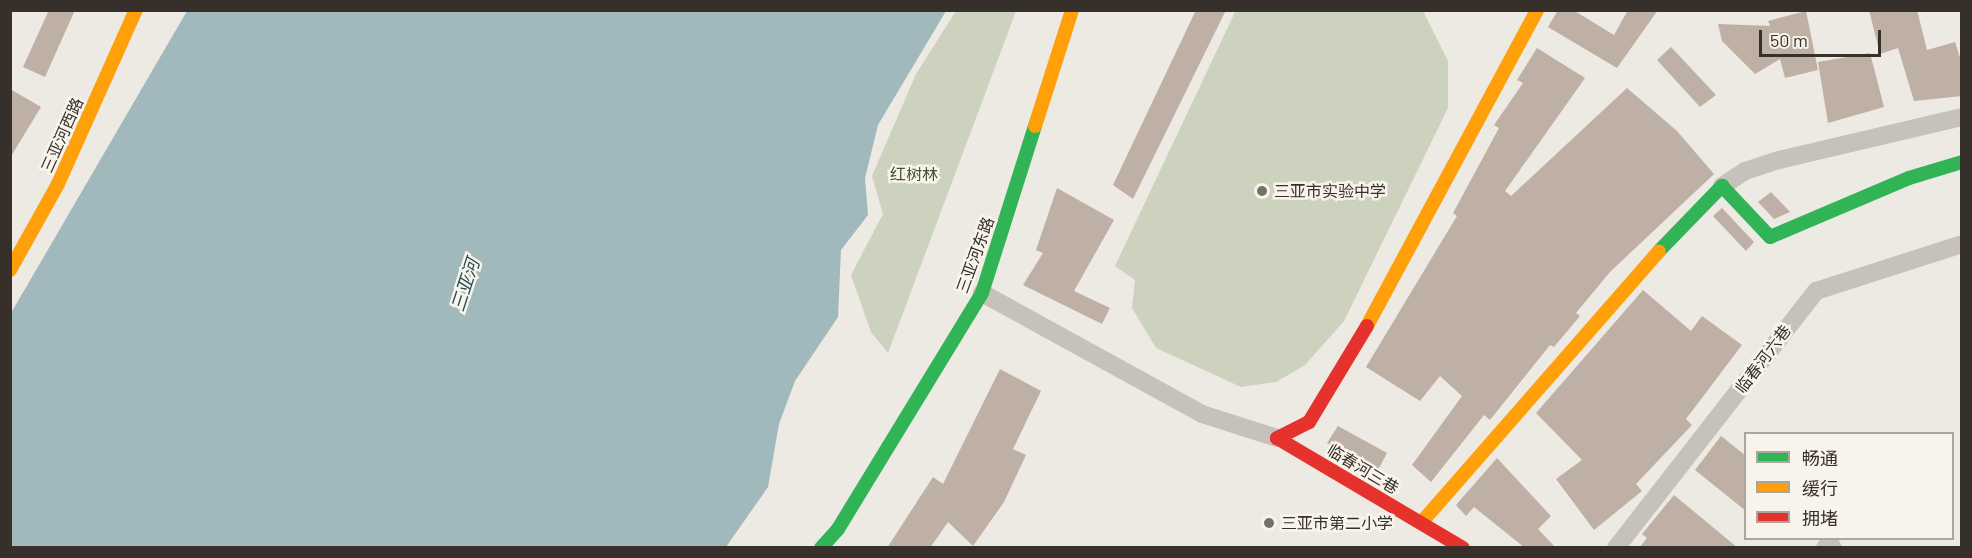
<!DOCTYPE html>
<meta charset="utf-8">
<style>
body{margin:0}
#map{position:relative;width:1972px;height:558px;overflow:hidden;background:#ede9e3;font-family:Barlow,"Noto Sans SC",sans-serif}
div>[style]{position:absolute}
.green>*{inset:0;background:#ccd2be}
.water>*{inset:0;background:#a1b9bc}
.building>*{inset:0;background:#bfb0a6}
.street>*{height:18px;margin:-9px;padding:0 9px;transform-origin:9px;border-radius:9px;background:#c6c1bb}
.fast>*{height:14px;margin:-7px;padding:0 7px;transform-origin:7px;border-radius:7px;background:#30b455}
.slow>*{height:14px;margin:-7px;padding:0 7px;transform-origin:7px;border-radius:7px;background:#ff9f0a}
.jam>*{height:14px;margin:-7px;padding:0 7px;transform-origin:7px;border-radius:7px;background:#e5322d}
.dots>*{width:16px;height:16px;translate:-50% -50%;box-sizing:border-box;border:3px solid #f8f4eb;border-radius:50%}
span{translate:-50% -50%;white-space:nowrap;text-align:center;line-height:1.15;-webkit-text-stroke:5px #f8f4eb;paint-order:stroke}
.street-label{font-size:16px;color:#362f2a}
.park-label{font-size:16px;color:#425330}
.poi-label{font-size:16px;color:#362f2a}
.left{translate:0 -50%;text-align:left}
.water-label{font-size:18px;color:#234c55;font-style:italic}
.frame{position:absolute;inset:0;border:12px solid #362f2a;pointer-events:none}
.legend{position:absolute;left:1744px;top:432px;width:210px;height:108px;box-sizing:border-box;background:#f8f4eb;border:2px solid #aaa59e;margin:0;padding:8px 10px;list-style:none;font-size:18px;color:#362f2a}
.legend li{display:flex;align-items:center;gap:12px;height:30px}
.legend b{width:30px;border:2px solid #aaa59e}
.scale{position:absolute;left:1759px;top:30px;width:122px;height:27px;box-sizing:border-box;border:3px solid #362f2a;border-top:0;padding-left:8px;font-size:18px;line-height:21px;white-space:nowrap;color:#362f2a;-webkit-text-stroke:4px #f8f4eb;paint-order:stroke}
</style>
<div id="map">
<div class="green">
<i style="clip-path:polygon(1236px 10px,1423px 11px,1448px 61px,1448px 108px,1344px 321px,1305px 365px,1276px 382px,1241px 387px,1156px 348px,1132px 308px,1135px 280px,1115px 266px)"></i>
<i style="clip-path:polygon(956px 11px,1016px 11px,888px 353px,871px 332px,851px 275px,883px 214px,872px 176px,916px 74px)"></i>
</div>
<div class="water">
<i style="clip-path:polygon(187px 11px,946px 11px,878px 125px,865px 178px,868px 215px,841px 250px,838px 317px,795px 381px,779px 424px,768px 487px,726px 547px,11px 547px,11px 313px)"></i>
</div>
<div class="building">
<i style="clip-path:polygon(49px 10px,75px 10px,45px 77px,23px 67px)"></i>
<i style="clip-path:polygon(1196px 10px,1226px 10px,1133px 199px,1113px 185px)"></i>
<i style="clip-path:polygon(1558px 10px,1573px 10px,1614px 35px,1628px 10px,1658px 10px,1617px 68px,1548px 27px)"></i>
<i style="clip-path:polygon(1869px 10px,1917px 10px,1927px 50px,1955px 42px,1962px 64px,1962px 96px,1914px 101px,1898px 48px,1880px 54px)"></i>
<i style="clip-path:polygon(1806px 11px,1818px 70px,1785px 78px,1780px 59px,1755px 74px,1722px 41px,1718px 24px,1770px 26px,1768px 21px)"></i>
<i style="clip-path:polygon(1671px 47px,1716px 95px,1700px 107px,1657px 60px)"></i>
<i style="clip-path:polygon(1537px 48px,1585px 78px,1505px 191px,1511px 196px,1627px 88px,1677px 131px,1714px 174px,1610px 272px,1576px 313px,1580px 316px,1554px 347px,1550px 345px,1490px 420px,1484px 415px,1431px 482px,1412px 465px,1462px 396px,1440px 376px,1420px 401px,1366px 367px,1457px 216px,1453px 213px,1499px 128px,1494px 125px,1523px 83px,1517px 80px)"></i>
<i style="clip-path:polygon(1870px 53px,1884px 107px,1828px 123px,1818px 62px)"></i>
<i style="clip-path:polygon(10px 89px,41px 107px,10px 158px)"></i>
<i style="clip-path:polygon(1057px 188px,1114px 220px,1074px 291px,1110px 308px,1102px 324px,1023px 285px,1043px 253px,1036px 250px)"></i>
<i style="clip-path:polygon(1771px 192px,1790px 212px,1774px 219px,1758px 202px)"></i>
<i style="clip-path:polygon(1722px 208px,1754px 242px,1746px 251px,1713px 216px)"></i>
<i style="clip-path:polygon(1643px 290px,1691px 331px,1702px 316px,1742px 345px,1686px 419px,1692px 425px,1636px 484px,1642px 491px,1594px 530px,1556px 479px,1582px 460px,1536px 413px)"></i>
<i style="clip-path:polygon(1000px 369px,1041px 391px,1013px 449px,1026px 455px,1004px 502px,973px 546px,948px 522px,930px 548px,887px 548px,933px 477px,943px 484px)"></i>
<i style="clip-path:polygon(1338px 426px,1387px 453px,1378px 470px,1327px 443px)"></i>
<i style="clip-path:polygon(1721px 436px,1746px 456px,1746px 511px,1695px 470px)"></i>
<i style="clip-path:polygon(1497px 458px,1551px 516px,1538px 529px,1556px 548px,1525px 548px,1474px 507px,1466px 516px,1456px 505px)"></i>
<i style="clip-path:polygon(1674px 495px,1738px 548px,1639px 548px,1647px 538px,1642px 534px)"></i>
</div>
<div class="street">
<i style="left:1722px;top:186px;width:27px;rotate:-33deg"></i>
<i style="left:1745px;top:171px;width:36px;rotate:-18deg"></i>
<i style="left:1779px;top:160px;width:188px;rotate:-13.2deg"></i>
<i style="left:982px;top:293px;width:251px;rotate:28.8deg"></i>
<i style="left:1202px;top:414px;width:79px;rotate:17.7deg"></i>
<i style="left:1616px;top:548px;width:326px;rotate:-52.1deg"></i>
<i style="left:1816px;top:291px;width:153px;rotate:-17.8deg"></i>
<i style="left:1825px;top:548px;width:6px;rotate:-51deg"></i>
<i style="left:1829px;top:543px;width:6px;rotate:51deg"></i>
</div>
<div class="fast">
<i style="left:1659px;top:251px;width:91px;rotate:-45.9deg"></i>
<i style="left:1722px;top:186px;width:70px;rotate:46.7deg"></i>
<i style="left:1770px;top:237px;width:151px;rotate:-23deg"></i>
<i style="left:1909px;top:178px;width:55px;rotate:-16.8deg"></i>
<i style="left:821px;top:548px;width:25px;rotate:-48deg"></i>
<i style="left:838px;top:529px;width:276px;rotate:-58.6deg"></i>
<i style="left:982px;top:293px;width:175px;rotate:-72.4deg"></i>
</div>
<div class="slow">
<i style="left:1035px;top:126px;width:122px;rotate:-72.3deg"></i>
<i style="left:10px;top:270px;width:98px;rotate:-60.8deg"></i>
<i style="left:58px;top:184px;width:191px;rotate:-65.9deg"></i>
<i style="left:1367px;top:326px;width:359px;rotate:-61.7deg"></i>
<i style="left:1421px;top:523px;width:361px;rotate:-48.8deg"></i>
</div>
<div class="jam">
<i style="left:1367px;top:326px;width:112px;rotate:121.1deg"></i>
<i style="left:1309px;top:422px;width:36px;rotate:153deg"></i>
<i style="left:1277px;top:438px;width:216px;rotate:30.6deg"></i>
</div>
<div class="dots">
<i style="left:1262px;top:191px;background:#76706b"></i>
<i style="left:1269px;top:523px;background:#76706b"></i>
</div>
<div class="street-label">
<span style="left:62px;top:135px;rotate:-66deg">三亚河西路</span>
<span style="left:975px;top:255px;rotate:-70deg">三亚河东路</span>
<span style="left:1763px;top:359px;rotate:-53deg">临春河六巷</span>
<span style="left:1363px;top:469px;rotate:31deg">临春河三巷</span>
</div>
<div class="park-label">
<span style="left:914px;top:174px">红树林</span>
</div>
<div class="poi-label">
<span class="left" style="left:1274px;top:191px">三亚市实验中学</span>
<span class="left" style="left:1281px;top:523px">三亚市第二小学</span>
</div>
<div class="water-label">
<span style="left:465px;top:285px;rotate:-72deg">三亚河</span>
</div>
<div class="frame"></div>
<ul class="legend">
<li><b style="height:8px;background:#30b455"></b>畅通</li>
<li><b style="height:8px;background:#ff9f0a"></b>缓行</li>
<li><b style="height:8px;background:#e5322d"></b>拥堵</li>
</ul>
<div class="scale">50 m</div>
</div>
